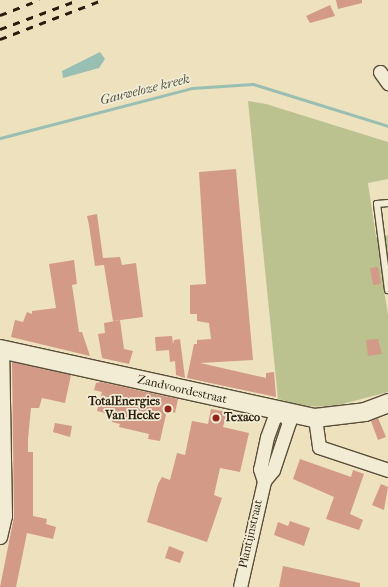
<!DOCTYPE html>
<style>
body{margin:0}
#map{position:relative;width:388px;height:587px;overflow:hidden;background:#ede1be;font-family:"IM FELL French Canon",serif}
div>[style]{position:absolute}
.green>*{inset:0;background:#bcc28f}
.water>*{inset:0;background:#99beb2}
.stream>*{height:3px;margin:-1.5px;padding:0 1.5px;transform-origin:1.5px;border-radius:1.5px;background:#99beb2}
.building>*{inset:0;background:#d39a88}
.roads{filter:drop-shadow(1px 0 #5a4e39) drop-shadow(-1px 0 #5a4e39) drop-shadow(0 1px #5a4e39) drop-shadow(0 -1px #5a4e39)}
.lane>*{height:6px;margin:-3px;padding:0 3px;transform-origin:3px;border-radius:3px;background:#f3ecd5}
.street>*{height:13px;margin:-6.5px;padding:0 6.5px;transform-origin:6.5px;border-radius:6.5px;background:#f3ecd5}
.secondary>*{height:18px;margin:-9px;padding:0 9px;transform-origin:9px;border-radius:9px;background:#f3ecd5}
.rail>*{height:3px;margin-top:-1.5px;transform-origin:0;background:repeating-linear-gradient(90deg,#291d0d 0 7px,transparent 0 14px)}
.dots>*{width:11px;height:11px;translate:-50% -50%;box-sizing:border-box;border:2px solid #f3ecd5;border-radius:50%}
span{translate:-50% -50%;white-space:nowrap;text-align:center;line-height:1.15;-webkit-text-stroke:3.5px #f3ecd5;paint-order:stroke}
.street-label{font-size:12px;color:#291d0d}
.poi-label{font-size:12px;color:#291d0d;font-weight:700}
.right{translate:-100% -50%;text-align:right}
.left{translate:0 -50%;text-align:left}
.water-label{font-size:13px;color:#505547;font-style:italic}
</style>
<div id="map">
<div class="green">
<i style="clip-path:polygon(248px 101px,266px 104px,388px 142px,388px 179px,368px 183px,376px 237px,388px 235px,388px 288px,384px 290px,388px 315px,388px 392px,331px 407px,304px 406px,278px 399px)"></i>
</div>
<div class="water">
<i style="clip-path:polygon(100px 52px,105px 59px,99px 68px,63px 78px,62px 71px)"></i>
</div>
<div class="stream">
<i style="left:0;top:138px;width:198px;rotate:-14.6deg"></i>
<i style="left:192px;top:88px;width:61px;rotate:-3.8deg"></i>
<i style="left:253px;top:84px;width:141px;rotate:17.3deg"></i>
</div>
<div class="building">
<i style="clip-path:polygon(336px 0,362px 0,362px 3px,338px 9px)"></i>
<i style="clip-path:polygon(330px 5px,335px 16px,310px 23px,306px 16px)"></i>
<i style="clip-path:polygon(236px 169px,253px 360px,200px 363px,266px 378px,266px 373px,274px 372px,276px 397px,187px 378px,194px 344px,197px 344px,197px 340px,211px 339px,209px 323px,197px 321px,197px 314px,190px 314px,190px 285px,206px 284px,199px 172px)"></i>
<i style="clip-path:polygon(97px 214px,103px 258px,120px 257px,122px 265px,136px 263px,143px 317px,113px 321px,104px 265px,95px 266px,89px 225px,87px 216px)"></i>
<i style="clip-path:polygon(74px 260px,77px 284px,72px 285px,79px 332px,82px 332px,90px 356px,11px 337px,15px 320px,23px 322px,27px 312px,32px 314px,32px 311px,56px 308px,49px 264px)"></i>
<i style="clip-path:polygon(378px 267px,381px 284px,373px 285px,370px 268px)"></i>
<i style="clip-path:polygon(120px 320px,124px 349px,133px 351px,129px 364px,102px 358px,98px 334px,105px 333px,104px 323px)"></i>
<i style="clip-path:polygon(172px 336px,173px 344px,174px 340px,180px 339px,185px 378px,176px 375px,175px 361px,170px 362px,169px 350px,156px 351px,155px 337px)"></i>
<i style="clip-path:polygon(378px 339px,382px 354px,368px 356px,366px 340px)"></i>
<i style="clip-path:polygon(12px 362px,71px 375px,65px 403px,42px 398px,39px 408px,31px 408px,28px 439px,28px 452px,33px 452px,33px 516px,47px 519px,46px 524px,56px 527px,53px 539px,27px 533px,16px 587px,0 587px,14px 517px)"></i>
<i style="clip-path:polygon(101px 382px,178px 399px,175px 413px,167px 410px,160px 441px,148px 439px,149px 434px,119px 427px,120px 424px,112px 422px,113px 415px,97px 411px,102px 392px,94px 390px,96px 383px)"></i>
<i style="clip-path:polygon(211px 409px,227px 412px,223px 427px,249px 433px,240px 472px,220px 468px,214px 495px,222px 498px,207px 542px,147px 522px,158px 484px,162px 477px,170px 480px,177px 453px,185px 455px,192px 421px,208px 424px)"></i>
<i style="clip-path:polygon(378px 418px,386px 437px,378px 440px,371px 421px)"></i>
<i style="clip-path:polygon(55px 423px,72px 426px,70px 437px,53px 432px)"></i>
<i style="clip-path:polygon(300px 459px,351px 477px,353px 470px,364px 474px,350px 514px,363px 520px,359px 530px,326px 519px,334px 497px,293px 479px)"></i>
<i style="clip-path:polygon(381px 484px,388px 487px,384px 510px,372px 505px)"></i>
<i style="clip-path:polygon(290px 521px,310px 528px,304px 546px,274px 535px,278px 522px,288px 526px)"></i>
<i style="clip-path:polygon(169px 546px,184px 552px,180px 563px,165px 558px)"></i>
<i style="clip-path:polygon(283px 566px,360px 583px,360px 587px,279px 587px)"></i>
</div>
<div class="roads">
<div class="lane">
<i style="left:388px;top:203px;width:11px;rotate:175deg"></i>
<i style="left:377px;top:204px;width:87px;rotate:82.7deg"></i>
</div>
<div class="street">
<i style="left:380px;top:72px;width:14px;rotate:54deg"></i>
<i style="left:315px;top:418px;width:29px;rotate:82deg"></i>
<i style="left:319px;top:447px;width:73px;rotate:18.4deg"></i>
<i style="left:0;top:537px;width:22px;rotate:-77deg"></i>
<i style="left:5px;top:516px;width:167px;rotate:-91deg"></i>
<i style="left:240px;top:587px;width:109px;rotate:-77.2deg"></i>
<i style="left:264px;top:481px;width:14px;rotate:-51deg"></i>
<i style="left:273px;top:470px;width:51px;rotate:-71.6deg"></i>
<i style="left:289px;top:422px;width:11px;rotate:-128deg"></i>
<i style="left:282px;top:413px;width:9px;rotate:148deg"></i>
<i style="left:274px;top:418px;width:20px;rotate:110deg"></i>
<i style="left:267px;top:437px;width:33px;rotate:102deg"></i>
<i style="left:260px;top:469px;width:13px;rotate:72deg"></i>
</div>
<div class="secondary">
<i style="left:0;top:349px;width:322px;rotate:12.4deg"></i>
<i style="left:315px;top:418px;width:50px;rotate:-6.8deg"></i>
<i style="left:365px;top:412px;width:25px;rotate:-21deg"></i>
</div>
</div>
<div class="rail">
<i style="left:0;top:15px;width:42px;rotate:-21deg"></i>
<i style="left:0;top:29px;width:83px;rotate:-20.4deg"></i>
<i style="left:0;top:39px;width:109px;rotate:-20.9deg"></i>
</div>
<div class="dots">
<i style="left:168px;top:409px;background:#8f2418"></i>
<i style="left:216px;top:418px;background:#8f2418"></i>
</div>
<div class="street-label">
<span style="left:182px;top:390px;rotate:13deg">Zandvoordestraat</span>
<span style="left:251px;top:534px;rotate:-77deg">Plantijnstraat</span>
</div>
<div class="poi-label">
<span class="right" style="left:160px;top:409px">TotalEnergies<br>Van Hecke</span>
<span class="left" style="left:224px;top:418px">Texaco</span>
</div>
<div class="water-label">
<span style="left:145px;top:90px;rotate:-14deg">Gauweloze kreek</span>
</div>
</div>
